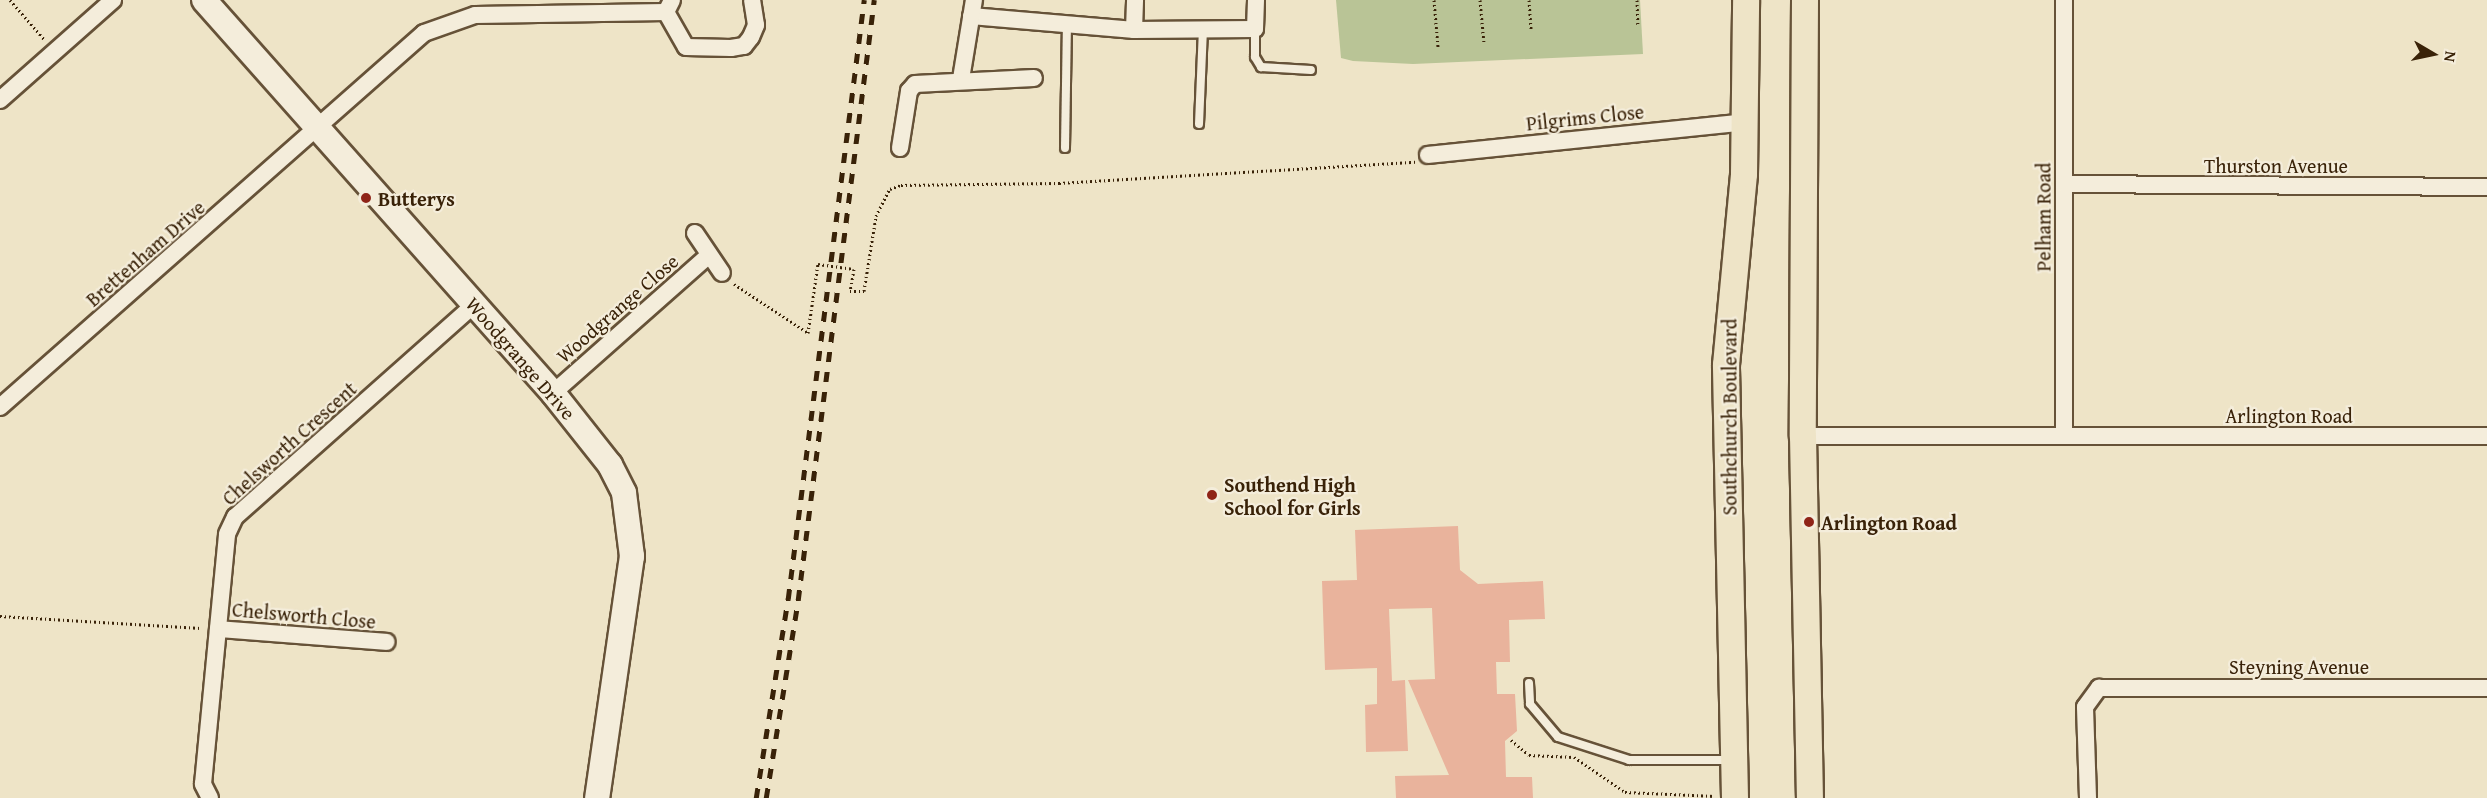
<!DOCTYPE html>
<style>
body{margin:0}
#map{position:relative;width:2487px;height:798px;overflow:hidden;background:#eee4c7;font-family:"Gentium Book Plus",serif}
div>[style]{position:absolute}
.green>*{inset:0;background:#b9c496}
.building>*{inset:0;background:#e9b39c}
.path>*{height:3px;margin-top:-1.5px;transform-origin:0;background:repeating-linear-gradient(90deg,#392208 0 1.5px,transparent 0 4.5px)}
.roads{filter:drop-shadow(2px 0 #665238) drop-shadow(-2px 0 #665238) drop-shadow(0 2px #665238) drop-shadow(0 -2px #665238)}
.lane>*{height:8px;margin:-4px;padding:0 4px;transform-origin:4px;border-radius:4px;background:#f4eddb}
.street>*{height:16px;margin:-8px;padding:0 8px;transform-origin:8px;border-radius:8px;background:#f4eddb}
.secondary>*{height:24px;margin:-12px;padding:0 12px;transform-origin:12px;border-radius:12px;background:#f4eddb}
.primary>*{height:26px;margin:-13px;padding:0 13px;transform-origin:13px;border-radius:13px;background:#eee4c7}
.rail>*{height:4.5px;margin-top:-2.25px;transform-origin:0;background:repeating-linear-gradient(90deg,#392208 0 10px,transparent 0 20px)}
.dots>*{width:16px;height:16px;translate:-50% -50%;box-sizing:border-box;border:3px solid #f4eddb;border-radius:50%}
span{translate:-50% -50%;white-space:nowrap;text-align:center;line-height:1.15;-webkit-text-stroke:4.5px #f4eddb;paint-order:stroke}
.street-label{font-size:20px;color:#392208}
.poi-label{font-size:20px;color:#392208;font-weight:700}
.left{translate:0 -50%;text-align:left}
.north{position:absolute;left:2403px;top:24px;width:60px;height:60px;-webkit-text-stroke:4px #f4eddb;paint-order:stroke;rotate:99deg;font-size:16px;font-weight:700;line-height:24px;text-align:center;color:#392208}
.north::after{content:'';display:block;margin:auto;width:21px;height:27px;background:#392208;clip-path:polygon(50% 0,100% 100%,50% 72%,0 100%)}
</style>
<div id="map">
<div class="green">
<i style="clip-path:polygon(1336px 0,1640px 0,1643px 54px,1413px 64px,1353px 61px,1341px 58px)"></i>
</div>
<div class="building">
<i style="clip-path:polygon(1458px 526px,1460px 570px,1478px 584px,1543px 581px,1545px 619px,1509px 620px,1510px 662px,1496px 662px,1497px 694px,1515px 694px,1517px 731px,1505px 741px,1506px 777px,1532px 777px,1533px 798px,1396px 798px,1395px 776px,1449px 775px,1408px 680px,1435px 679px,1432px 608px,1389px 609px,1392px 681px,1405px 680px,1408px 751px,1366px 752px,1365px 705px,1377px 704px,1377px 668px,1325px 670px,1322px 581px,1357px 580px,1355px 530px)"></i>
</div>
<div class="path">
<i style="left:10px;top:0;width:52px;rotate:48.9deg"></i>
<i style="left:1434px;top:0;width:47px;rotate:85.1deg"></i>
<i style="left:1480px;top:0;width:43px;rotate:84.7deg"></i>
<i style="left:1529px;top:0;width:31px;rotate:86deg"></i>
<i style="left:1637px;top:0;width:25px;rotate:88deg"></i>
<i style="left:734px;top:284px;width:89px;rotate:33.5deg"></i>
<i style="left:808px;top:333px;width:70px;rotate:-81.8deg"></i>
<i style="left:818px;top:264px;width:36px;rotate:8deg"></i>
<i style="left:854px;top:269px;width:22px;rotate:100deg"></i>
<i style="left:850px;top:291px;width:14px"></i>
<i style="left:864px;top:291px;width:76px;rotate:-80.9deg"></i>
<i style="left:876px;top:216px;width:30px;rotate:-63deg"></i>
<i style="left:890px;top:189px;width:12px;rotate:-20deg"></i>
<i style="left:901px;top:185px;width:158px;rotate:-0.7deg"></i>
<i style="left:1059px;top:183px;width:357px;rotate:-3.4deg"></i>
<i style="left:0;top:616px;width:201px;rotate:3.4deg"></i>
<i style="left:1511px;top:740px;width:23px;rotate:40deg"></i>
<i style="left:1529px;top:755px;width:45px;rotate:2.5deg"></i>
<i style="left:1574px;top:757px;width:62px;rotate:34.5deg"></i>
<i style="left:1625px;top:792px;width:90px;rotate:2.5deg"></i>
</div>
<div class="roads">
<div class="lane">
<i style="left:1255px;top:29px;width:28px;rotate:90deg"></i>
<i style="left:1255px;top:57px;width:12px;rotate:59deg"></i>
<i style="left:1261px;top:67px;width:50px;rotate:3.4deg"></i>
<i style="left:1199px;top:124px;width:95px;rotate:-87.6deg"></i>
<i style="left:1065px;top:148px;width:124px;rotate:-89.1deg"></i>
<i style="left:1529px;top:683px;width:21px;rotate:87deg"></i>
<i style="left:1530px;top:704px;width:43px;rotate:49.7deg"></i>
<i style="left:1558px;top:737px;width:75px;rotate:17.9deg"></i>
<i style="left:1629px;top:760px;width:103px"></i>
</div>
<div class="street">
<i style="left:2064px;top:0;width:435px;rotate:90deg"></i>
<i style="left:666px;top:12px;width:40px;rotate:60.3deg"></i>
<i style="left:686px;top:47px;width:45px;rotate:1.3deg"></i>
<i style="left:731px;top:48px;width:13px;rotate:-9deg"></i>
<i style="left:744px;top:46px;width:11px;rotate:-52deg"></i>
<i style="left:751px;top:37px;width:13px;rotate:-67deg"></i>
<i style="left:756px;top:25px;width:25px;rotate:-99deg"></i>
<i style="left:971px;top:16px;width:164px;rotate:4.9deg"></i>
<i style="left:1134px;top:30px;width:121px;rotate:-0.5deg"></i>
<i style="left:1255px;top:29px;width:29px;rotate:-88deg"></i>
<i style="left:1134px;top:30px;width:30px;rotate:-88deg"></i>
<i style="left:961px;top:79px;width:80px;rotate:-80.7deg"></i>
<i style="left:0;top:100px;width:151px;rotate:-41.5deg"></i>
<i style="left:900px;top:148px;width:58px;rotate:-81deg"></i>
<i style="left:909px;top:91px;width:9px;rotate:-49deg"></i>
<i style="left:915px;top:84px;width:119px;rotate:-2.9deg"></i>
<i style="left:1428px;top:155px;width:320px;rotate:-5.9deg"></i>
<i style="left:2064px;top:184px;width:423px;rotate:0.4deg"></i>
<i style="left:695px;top:233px;width:48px;rotate:56deg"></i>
<i style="left:553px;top:393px;width:208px;rotate:-41.5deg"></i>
<i style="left:0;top:407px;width:565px;rotate:-41.41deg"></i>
<i style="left:424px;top:33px;width:54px;rotate:-19.4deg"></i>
<i style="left:475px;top:15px;width:191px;rotate:-0.9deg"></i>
<i style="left:666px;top:12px;width:13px;rotate:-63deg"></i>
<i style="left:1803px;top:436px;width:684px"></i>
<i style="left:218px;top:629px;width:169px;rotate:4.4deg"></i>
<i style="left:210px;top:798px;width:16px;rotate:-117deg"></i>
<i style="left:203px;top:784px;width:251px;rotate:-84.5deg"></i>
<i style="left:227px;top:534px;width:19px;rotate:-65deg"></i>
<i style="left:235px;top:517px;width:321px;rotate:-41.6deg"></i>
<i style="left:2088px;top:798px;width:91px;rotate:-91.9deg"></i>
<i style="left:2085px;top:707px;width:24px;rotate:-54deg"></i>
<i style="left:2099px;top:688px;width:388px"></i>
</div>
<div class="secondary">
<i style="left:204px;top:0;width:526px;rotate:48.39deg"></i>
<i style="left:553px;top:393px;width:92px;rotate:51.6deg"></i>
<i style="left:610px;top:465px;width:31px;rotate:63deg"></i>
<i style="left:624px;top:493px;width:64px;rotate:82.8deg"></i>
<i style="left:632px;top:556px;width:245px;rotate:98.2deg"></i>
</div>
<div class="primary">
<i style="left:1805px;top:0;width:436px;rotate:90.3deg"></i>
<i style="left:1803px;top:436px;width:362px;rotate:88.9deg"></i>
<i style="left:1735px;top:798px;width:433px;rotate:-91.2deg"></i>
<i style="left:1726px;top:365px;width:192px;rotate:-84.6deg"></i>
<i style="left:1744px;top:174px;width:174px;rotate:-89.3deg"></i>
</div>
</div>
<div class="rail">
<i style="left:756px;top:798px;width:202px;rotate:-80.9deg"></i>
<i style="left:788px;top:599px;width:604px;rotate:-82.77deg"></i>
<i style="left:766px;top:798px;width:201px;rotate:-80.8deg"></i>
<i style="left:798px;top:600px;width:605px;rotate:-82.78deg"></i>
</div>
<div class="dots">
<i style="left:366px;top:198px;background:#8f2418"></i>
<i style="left:1212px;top:495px;background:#8f2418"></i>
<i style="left:1809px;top:522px;background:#8f2418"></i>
</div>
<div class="street-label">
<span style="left:1585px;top:117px;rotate:-6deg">Pilgrims Close</span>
<span style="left:2276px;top:165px">Thurston Avenue</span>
<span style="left:2043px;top:217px;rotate:-90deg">Pelham Road</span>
<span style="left:145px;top:253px;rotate:-41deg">Brettenham Drive</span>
<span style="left:617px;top:308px;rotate:-41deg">Woodgrange Close</span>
<span style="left:521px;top:358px;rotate:49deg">Woodgrange Drive</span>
<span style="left:2289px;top:415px">Arlington Road</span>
<span style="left:1729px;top:417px;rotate:-90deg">Southchurch Boulevard</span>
<span style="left:289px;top:443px;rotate:-42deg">Chelsworth Crescent</span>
<span style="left:304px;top:615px;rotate:5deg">Chelsworth Close</span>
<span style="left:2299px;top:666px">Steyning Avenue</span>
</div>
<div class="poi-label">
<span class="left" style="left:378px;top:198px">Butterys</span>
<span class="left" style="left:1224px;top:496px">Southend High<br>School for Girls</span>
<span class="left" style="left:1821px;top:522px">Arlington Road</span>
</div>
<div class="north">N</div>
</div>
